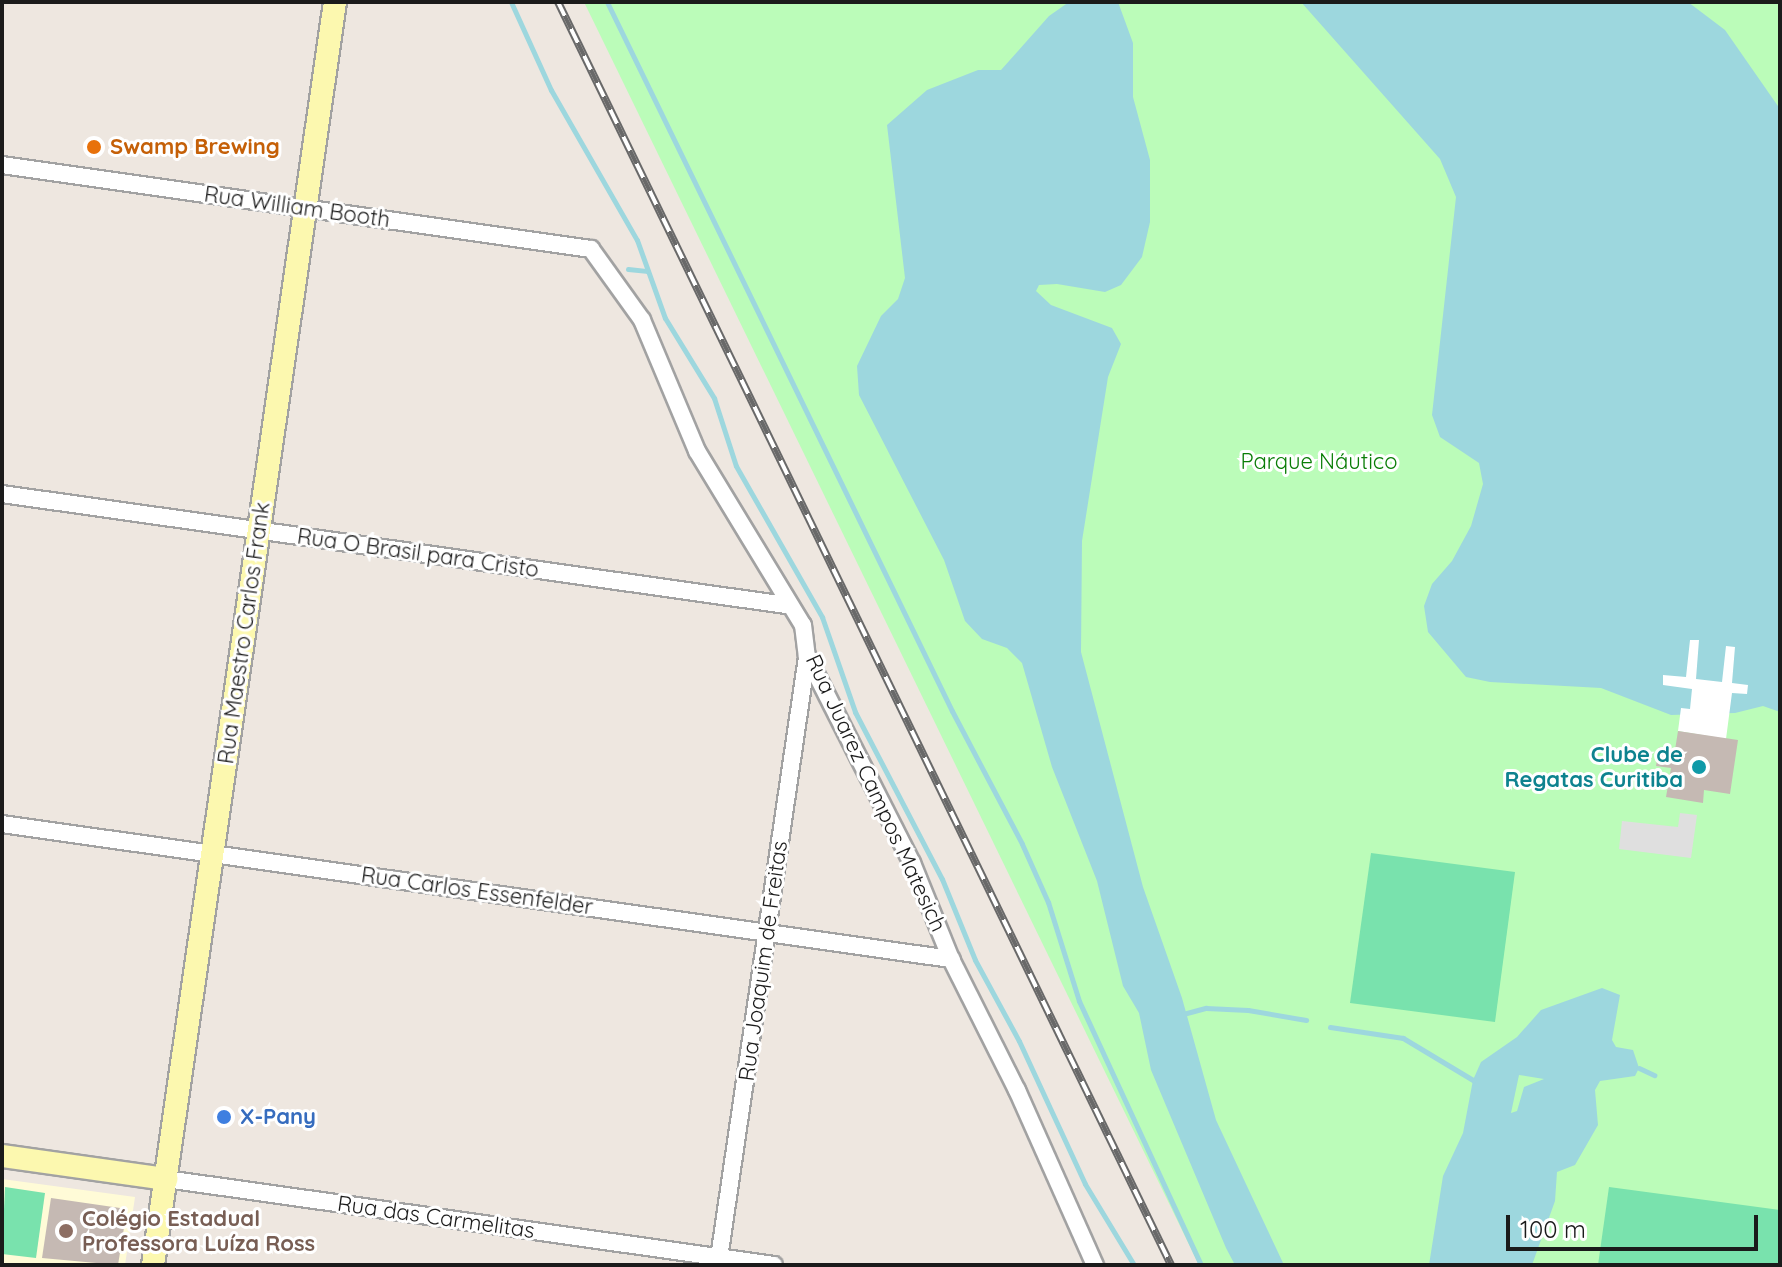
<!DOCTYPE html>
<meta charset="utf-8">
<style>
body{margin:0}
#map{position:relative;width:1782px;height:1267px;overflow:hidden;background:#eee7e0;font-family:Quicksand,sans-serif}
div>[style]{position:absolute}
.education>*{inset:0;background:#fffbd7}
.park>*{inset:0;background:#bbfcb9}
.pitch>*{inset:0;background:#79e2ad}
.parking>*{inset:0;background:#dfdfdf}
.water>*{inset:0;background:#9dd7de}
.pier>*{inset:0;background:#fff}
.stream>*{height:5px;margin:-2.5px;padding:0 2.5px;transform-origin:2.5px;border-radius:2.5px;background:#9dd7de}
.building>*{inset:0;background:#c5b9b3}
.roads{filter:drop-shadow(2px 0 #a2a2a2) drop-shadow(-2px 0 #a2a2a2) drop-shadow(0 2px #a2a2a2) drop-shadow(0 -2px #a2a2a2)}
.street>*{height:16px;margin:-8px;padding:0 8px;transform-origin:8px;border-radius:8px;background:#fff}
.secondary>*{height:22px;margin:-11px;padding:0 11px;transform-origin:11px;border-radius:11px;background:#fcf8af}
.rail>*{height:8px;margin-top:-4px;transform-origin:0;background:repeating-linear-gradient(90deg,#fff 0 15px,#696969 0 30px);box-sizing:border-box;border-block:2px solid #696969}
.dots>*{width:22px;height:22px;translate:-50% -50%;box-sizing:border-box;border:4px solid #fff;border-radius:50%}
span{translate:-50% -50%;white-space:nowrap;text-align:center;line-height:1.15;-webkit-text-stroke:6px #fff;paint-order:stroke}
.food-label{font-size:22px;color:#c56008;font-weight:700}
.left{translate:0 -50%;text-align:left}
.street-label{font-size:22px;color:#1b1b1b}
.park-label{font-size:22px;color:#097d06}
.culture-label{font-size:22px;color:#0d838f;font-weight:700}
.right{translate:-100% -50%;text-align:right}
.shop-label{font-size:22px;color:#366cbe;font-weight:700}
.education-label{font-size:22px;color:#785e54;font-weight:700}
.frame{position:absolute;inset:0;border:4px solid #1b1b1b;pointer-events:none}
.scale{position:absolute;left:1506px;top:1215px;width:252px;height:36px;box-sizing:border-box;border:4px solid #1b1b1b;border-top:0;padding-left:10px;font-size:24px;line-height:28px;white-space:nowrap;color:#1b1b1b;-webkit-text-stroke:6px #fff;paint-order:stroke}
</style>
<div id="map">
<div class="education">
<i style="clip-path:polygon(2px 1179px,135px 1197px,125px 1265px,2px 1265px)"></i>
</div>
<div class="park">
<i style="clip-path:polygon(584px 2px,1780px 2px,1780px 1265px,1199px 1265px)"></i>
</div>
<div class="pitch">
<i style="clip-path:polygon(1371px 853px,1515px 872px,1495px 1022px,1350px 1003px)"></i>
<i style="clip-path:polygon(5px 1187px,45px 1193px,36px 1258px,2px 1254px)"></i>
<i style="clip-path:polygon(1609px 1187px,1780px 1210px,1780px 1265px,1598px 1265px)"></i>
</div>
<div class="parking">
<i style="clip-path:polygon(1680px 813px,1697px 815px,1691px 858px,1619px 849px,1622px 821px,1678px 827px)"></i>
</div>
<div class="water">
<i style="clip-path:polygon(1069px 2px,1118px 2px,1133px 43px,1133px 97px,1150px 160px,1150px 222px,1142px 257px,1121px 285px,1105px 292px,1057px 284px,1039px 285px,1036px 291px,1051px 305px,1112px 328px,1121px 344px,1108px 377px,1082px 541px,1081px 652px,1143px 887px,1182px 998px,1216px 1120px,1284px 1265px,1235px 1265px,1226px 1248px,1151px 1070px,1139px 1013px,1123px 986px,1097px 881px,1052px 767px,1022px 663px,1007px 648px,982px 639px,965px 621px,944px 560px,859px 395px,857px 366px,881px 316px,898px 299px,905px 278px,887px 125px,927px 90px,978px 70px,1001px 70px,1049px 16px)"></i>
<i style="clip-path:polygon(1301px 2px,1688px 2px,1725px 30px,1780px 109px,1780px 712px,1763px 706px,1735px 713px,1671px 715px,1601px 688px,1490px 682px,1466px 677px,1428px 632px,1424px 606px,1432px 584px,1452px 561px,1471px 526px,1483px 484px,1479px 463px,1440px 437px,1432px 415px,1456px 197px,1440px 159px)"></i>
<i style="clip-path:polygon(evenodd,1602px 988px,1620px 995px,1612px 1040px,1616px 1047px,1633px 1050px,1639px 1068px,1635px 1076px,1600px 1081px,1595px 1090px,1598px 1125px,1575px 1165px,1557px 1172px,1555px 1201px,1532px 1265px,1429px 1265px,1443px 1176px,1463px 1133px,1473px 1080px,1481px 1062px,1517px 1037px,1541px 1010px,1602px 988px,1519px 1075px,1544px 1079px,1524px 1087px,1517px 1111px,1511px 1113px,1519px 1075px)"></i>
</div>
<div class="pier">
<i style="clip-path:polygon(1690px 640px,1699px 640px,1696px 679px,1722px 682px,1726px 646px,1735px 647px,1732px 683px,1748px 685px,1747px 694px,1732px 693px,1726px 739px,1678px 731px,1681px 708px,1690px 709px,1692px 689px,1663px 685px,1663px 675px,1686px 677px)"></i>
</div>
<div class="stream">
<i style="left:511px;top:2px;width:97px;rotate:65.6deg"></i>
<i style="left:551px;top:90px;width:173px;rotate:60.2deg"></i>
<i style="left:637px;top:240px;width:83px;rotate:70.3deg"></i>
<i style="left:665px;top:318px;width:94px;rotate:58.5deg"></i>
<i style="left:714px;top:398px;width:71px;rotate:72.1deg"></i>
<i style="left:736px;top:466px;width:174px;rotate:60.3deg"></i>
<i style="left:822px;top:617px;width:101px;rotate:70.8deg"></i>
<i style="left:855px;top:712px;width:188px;rotate:62.5deg"></i>
<i style="left:942px;top:879px;width:87px;rotate:67.8deg"></i>
<i style="left:975px;top:960px;width:92px;rotate:61.5deg"></i>
<i style="left:1019px;top:1041px;width:157px;rotate:65.2deg"></i>
<i style="left:1085px;top:1184px;width:95px;rotate:58.8deg"></i>
<i style="left:607px;top:2px;width:788px;rotate:64.05deg"></i>
<i style="left:952px;top:711px;width:150px;rotate:62.2deg"></i>
<i style="left:1022px;top:844px;width:64px;rotate:65.9deg"></i>
<i style="left:1048px;top:902px;width:104px;rotate:72.6deg"></i>
<i style="left:1079px;top:1001px;width:291px;rotate:65.2deg"></i>
<i style="left:628px;top:269px;width:18px;rotate:6deg"></i>
<i style="left:1183px;top:1014px;width:24px;rotate:-15deg"></i>
<i style="left:1206px;top:1008px;width:42px;rotate:2.7deg"></i>
<i style="left:1248px;top:1010px;width:59px;rotate:9.8deg"></i>
<i style="left:1330px;top:1027px;width:74px;rotate:8.6deg"></i>
<i style="left:1403px;top:1038px;width:82px;rotate:31deg"></i>
<i style="left:1639px;top:1068px;width:17px;rotate:25deg"></i>
</div>
<div class="building">
<i style="clip-path:polygon(1678px 731px,1738px 740px,1730px 794px,1704px 790px,1703px 803px,1666px 797px,1671px 768px,1656px 766px,1659px 747px,1675px 750px)"></i>
<i style="clip-path:polygon(51px 1198px,127px 1209px,118px 1265px,42px 1258px)"></i>
</div>
<div class="roads">
<div class="street">
<i style="left:2px;top:165px;width:595px;rotate:8.12deg"></i>
<i style="left:591px;top:249px;width:87px;rotate:54.3deg"></i>
<i style="left:642px;top:320px;width:142px;rotate:67.2deg"></i>
<i style="left:697px;top:451px;width:204px;rotate:58.7deg"></i>
<i style="left:803px;top:625px;width:31px;rotate:83deg"></i>
<i style="left:807px;top:656px;width:232px;rotate:63.1deg"></i>
<i style="left:912px;top:863px;width:104px;rotate:67.9deg"></i>
<i style="left:951px;top:959px;width:147px;rotate:63.3deg"></i>
<i style="left:1017px;top:1090px;width:192px;rotate:66deg"></i>
<i style="left:2px;top:494px;width:792px;rotate:8.06deg"></i>
<i style="left:2px;top:824px;width:959px;rotate:8.1deg"></i>
<i style="left:166px;top:1179px;width:614px;rotate:8.05deg"></i>
<i style="left:718px;top:1265px;width:614px;rotate:-81.67deg"></i>
</div>
<div class="secondary">
<i style="left:2px;top:1156px;width:166px;rotate:8deg"></i>
<i style="left:153px;top:1265px;width:1276px;rotate:-81.8deg"></i>
</div>
</div>
<div class="rail">
<i style="left:558px;top:2px;width:1404px;rotate:64.11deg"></i>
</div>
<div class="dots">
<i style="left:94px;top:147px;background:#e8710a"></i>
<i style="left:1699px;top:767px;background:#0f9aa8"></i>
<i style="left:224px;top:1117px;background:#3f7fe0"></i>
<i style="left:66px;top:1231px;background:#8d6e63"></i>
</div>
<div class="food-label">
<span class="left" style="left:110px;top:147px">Swamp Brewing</span>
</div>
<div class="street-label">
<span style="left:297px;top:207px;rotate:8deg">Rua William Booth</span>
<span style="left:418px;top:553px;rotate:8deg">Rua O Brasil para Cristo</span>
<span style="left:244px;top:633px;rotate:-82deg">Rua Maestro Carlos Frank</span>
<span style="left:876px;top:793px;rotate:65deg">Rua Juarez Campos Matesich</span>
<span style="left:477px;top:891px;rotate:8deg">Rua Carlos Essenfelder</span>
<span style="left:763px;top:961px;rotate:-82deg">Rua Joaquim de Freitas</span>
<span style="left:436px;top:1217px;rotate:8deg">Rua das Carmelitas</span>
</div>
<div class="park-label">
<span style="left:1319px;top:462px">Parque Náutico</span>
</div>
<div class="culture-label">
<span class="right" style="left:1683px;top:767px">Clube de<br>Regatas Curitiba</span>
</div>
<div class="shop-label">
<span class="left" style="left:240px;top:1117px">X-Pany</span>
</div>
<div class="education-label">
<span class="left" style="left:82px;top:1231px">Colégio Estadual<br>Professora Luíza Ross</span>
</div>
<div class="frame"></div>
<div class="scale">100 m</div>
</div>
